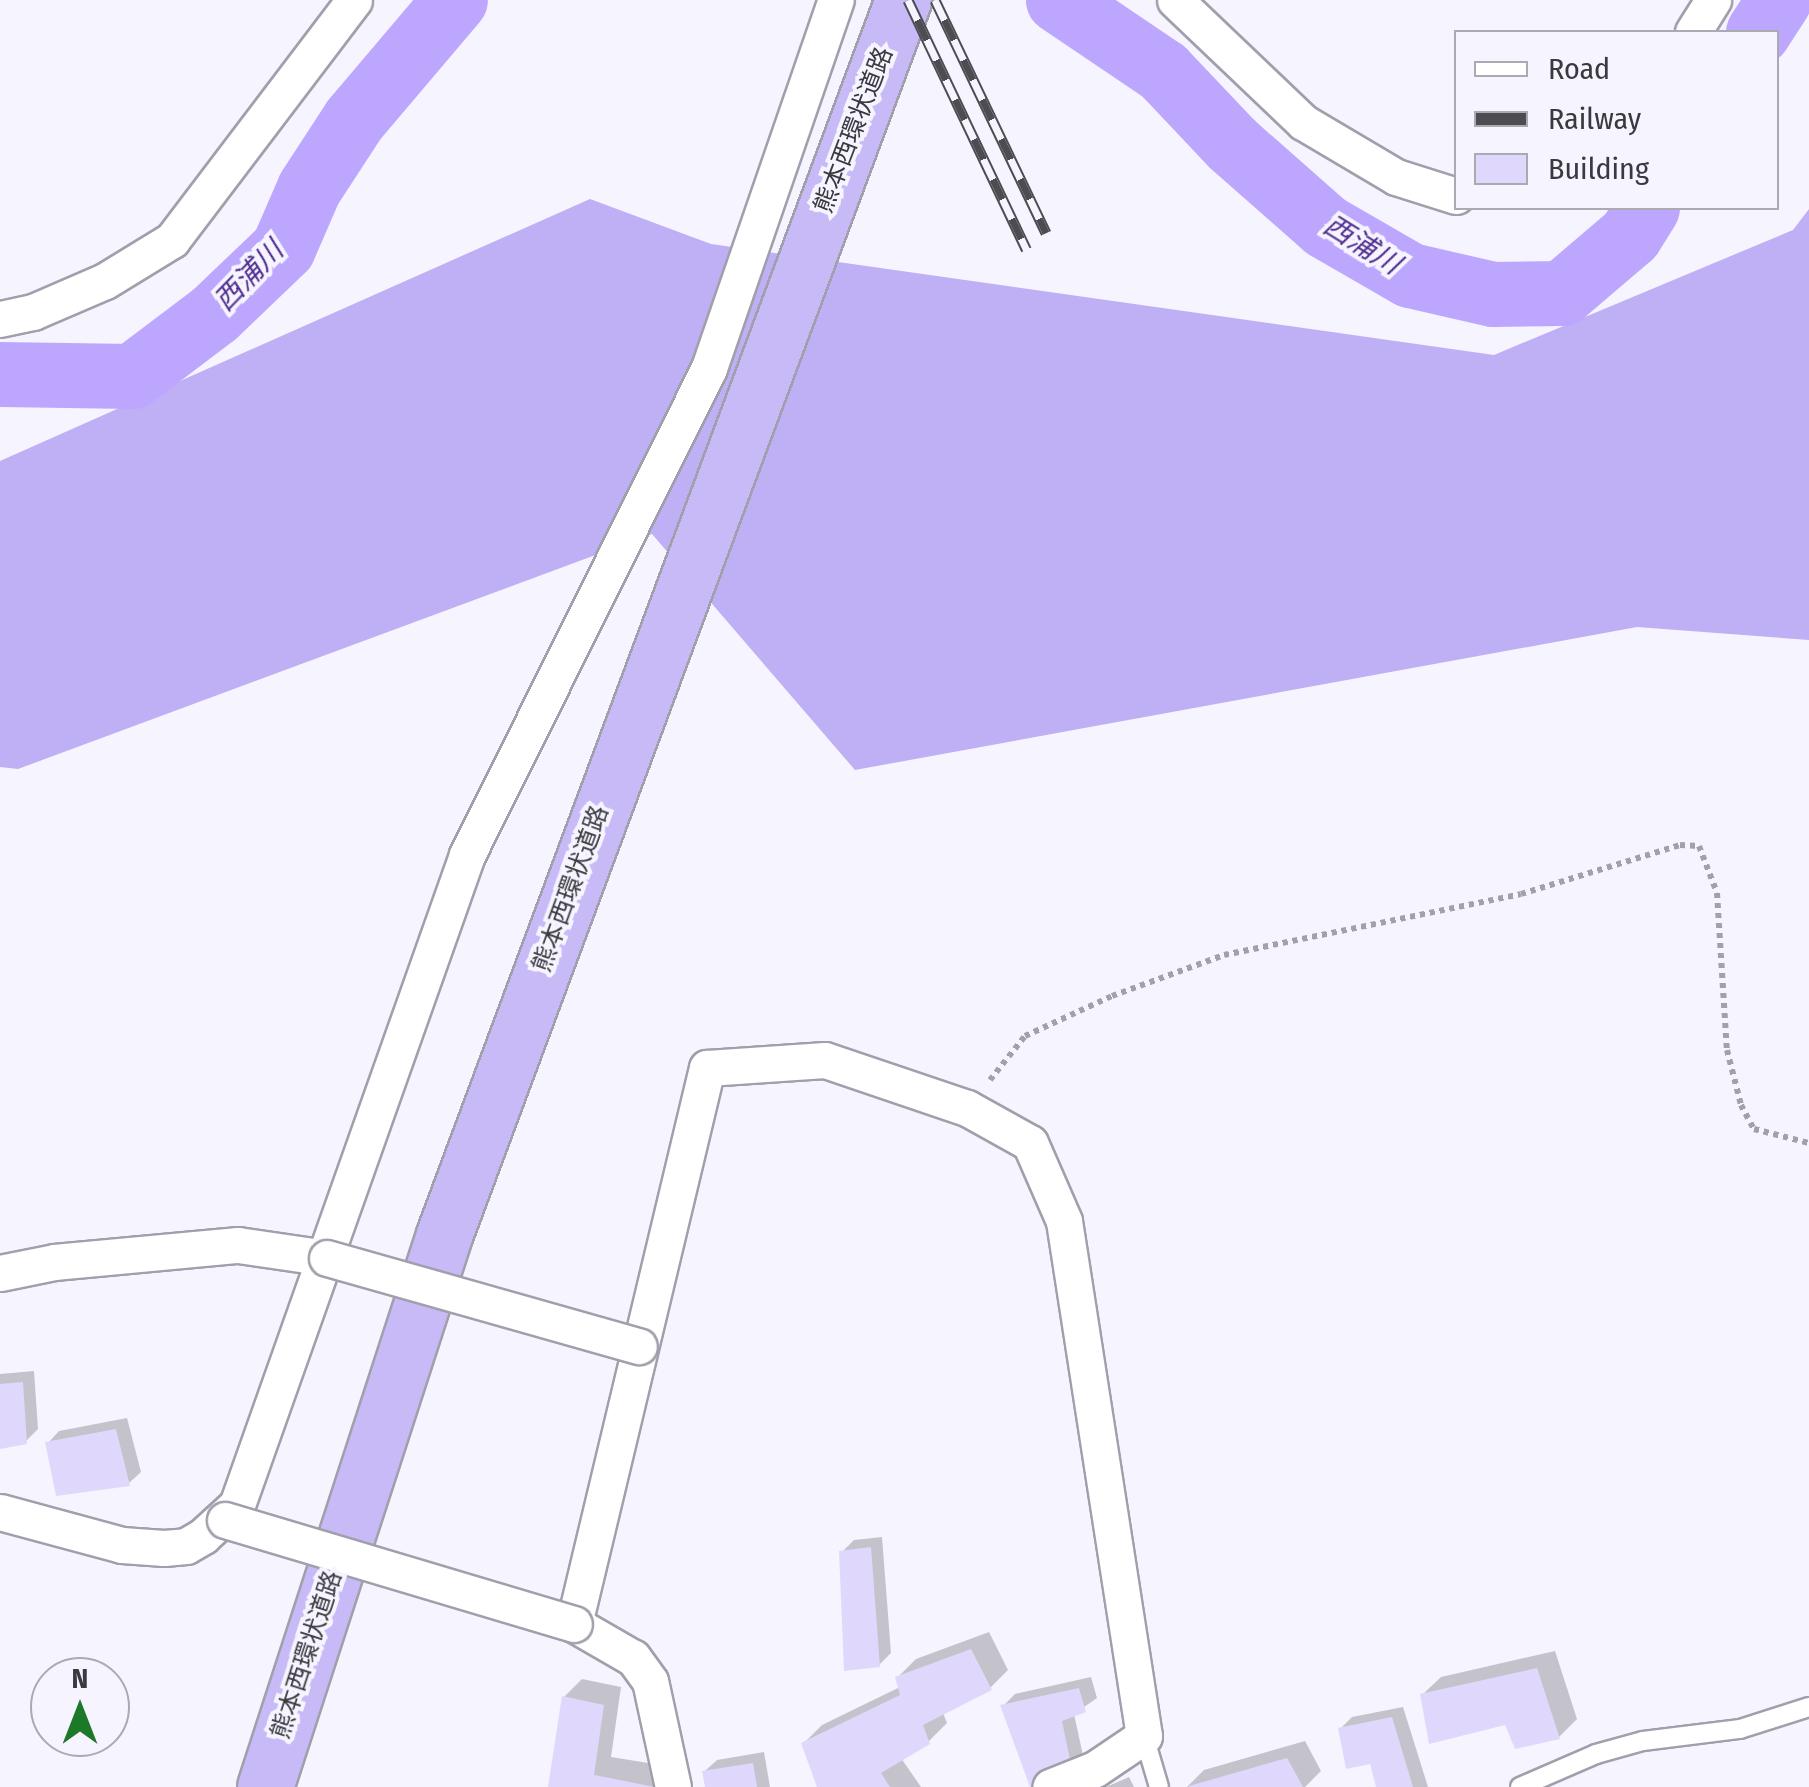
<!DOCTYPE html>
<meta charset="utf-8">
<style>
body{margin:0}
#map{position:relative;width:1809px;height:1787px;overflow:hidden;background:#f6f4ff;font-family:"Fira Sans Condensed","Noto Sans JP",sans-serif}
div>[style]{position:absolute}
.forest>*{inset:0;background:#bfaff5}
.shadow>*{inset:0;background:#0003}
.river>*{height:65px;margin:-32.5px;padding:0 32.5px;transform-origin:32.5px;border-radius:32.5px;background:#bda7fe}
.building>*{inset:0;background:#dfd8fc}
.path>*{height:6px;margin-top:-3px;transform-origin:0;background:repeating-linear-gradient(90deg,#a2a0a9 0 5px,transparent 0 10px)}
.roads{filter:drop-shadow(2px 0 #a19fab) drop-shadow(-2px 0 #a19fab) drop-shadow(0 2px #a19fab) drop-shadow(0 -2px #a19fab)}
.lane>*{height:18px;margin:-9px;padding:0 9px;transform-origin:9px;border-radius:9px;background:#fff}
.street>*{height:35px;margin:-17.5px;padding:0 17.5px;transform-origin:17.5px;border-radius:17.5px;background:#fff}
.highway>*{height:55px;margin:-27.5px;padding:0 27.5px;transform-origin:27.5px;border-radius:27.5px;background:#c7baf7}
.rail>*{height:11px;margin-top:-5.5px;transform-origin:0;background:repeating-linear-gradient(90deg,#f6f4ff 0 22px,#4d4c51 0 44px);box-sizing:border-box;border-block:2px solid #4d4c51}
.bridges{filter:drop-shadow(2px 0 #a19fab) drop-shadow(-2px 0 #a19fab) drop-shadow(0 2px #a19fab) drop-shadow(0 -2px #a19fab)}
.street-bridge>*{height:35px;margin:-17.5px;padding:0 17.5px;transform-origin:17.5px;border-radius:17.5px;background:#fff}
span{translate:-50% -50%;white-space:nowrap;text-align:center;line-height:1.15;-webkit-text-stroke:8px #f6f4ff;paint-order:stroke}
.street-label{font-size:25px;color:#3a393e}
.water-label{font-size:28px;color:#4e2b8e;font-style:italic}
.legend{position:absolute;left:1454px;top:30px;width:325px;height:180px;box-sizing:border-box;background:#f6f4ff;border:2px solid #aba9b2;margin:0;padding:12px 18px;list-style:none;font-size:30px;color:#3a393e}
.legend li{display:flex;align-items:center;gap:20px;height:50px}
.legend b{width:50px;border:2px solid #aba9b2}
.north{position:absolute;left:30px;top:1657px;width:100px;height:100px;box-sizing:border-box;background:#f6f4ff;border:2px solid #aba9b2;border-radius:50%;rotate:0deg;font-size:28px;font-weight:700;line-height:40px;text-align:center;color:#3a393e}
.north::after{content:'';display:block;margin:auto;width:35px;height:45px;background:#1d7929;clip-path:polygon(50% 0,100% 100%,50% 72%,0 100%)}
</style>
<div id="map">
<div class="forest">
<i style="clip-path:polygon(590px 199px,711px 244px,1494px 355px,1793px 230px,1809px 209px,1809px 640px,1637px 627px,855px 770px,652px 534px,18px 769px,0 767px,0 461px)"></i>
</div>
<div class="shadow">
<i style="clip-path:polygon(34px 1371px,38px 1429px,26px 1441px,0 1446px,0 1374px)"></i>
<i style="clip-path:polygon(127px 1418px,141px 1472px,129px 1483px,48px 1443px,59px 1431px)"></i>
<i style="clip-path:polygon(882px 1537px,891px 1653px,879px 1665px,842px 1552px,854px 1540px)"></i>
<i style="clip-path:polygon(989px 1632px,1008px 1670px,990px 1688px,943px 1713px,947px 1723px,928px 1742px,901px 1758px,921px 1787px,820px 1787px,804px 1743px,822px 1725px,900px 1687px,898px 1677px,916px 1659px)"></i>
<i style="clip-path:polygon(1555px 1651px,1577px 1719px,1559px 1737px,1422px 1695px,1441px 1677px)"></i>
<i style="clip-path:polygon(1091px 1677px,1097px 1698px,1074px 1714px,1084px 1760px,1032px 1787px,1003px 1706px,1015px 1694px)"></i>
<i style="clip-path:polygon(582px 1679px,621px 1687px,611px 1757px,667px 1766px,661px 1787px,550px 1787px,564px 1697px)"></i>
<i style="clip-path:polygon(1403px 1707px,1428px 1787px,1379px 1787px,1371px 1762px,1340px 1729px,1352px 1717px)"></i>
<i style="clip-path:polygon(1305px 1741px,1321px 1771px,1305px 1787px,1187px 1787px,1204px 1770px)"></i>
<i style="clip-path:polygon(764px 1752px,770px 1787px,708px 1787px,705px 1771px,717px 1760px)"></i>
<i style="clip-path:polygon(1129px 1777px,1134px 1787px,1106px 1787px)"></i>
</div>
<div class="river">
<i style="left:1058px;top:0;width:127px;rotate:34.1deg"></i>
<i style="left:1163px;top:71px;width:99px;rotate:46.6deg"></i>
<i style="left:1231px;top:143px;width:125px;rotate:41.4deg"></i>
<i style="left:1325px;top:226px;width:98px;rotate:30deg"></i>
<i style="left:1410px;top:275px;width:85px;rotate:12.9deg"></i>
<i style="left:1493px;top:294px;width:69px;rotate:-0.8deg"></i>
<i style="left:1562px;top:293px;width:89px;rotate:-40.5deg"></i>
<i style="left:1630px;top:235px;width:32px;rotate:-58deg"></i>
<i style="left:1758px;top:32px;width:38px;rotate:-57deg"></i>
<i style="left:0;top:374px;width:132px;rotate:0.9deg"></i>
<i style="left:132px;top:376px;width:103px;rotate:-37.1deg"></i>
<i style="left:214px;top:314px;width:95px;rotate:-43.7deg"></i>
<i style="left:283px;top:248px;width:65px;rotate:-66.6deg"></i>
<i style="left:309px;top:188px;width:82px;rotate:-56.9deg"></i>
<i style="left:354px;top:119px;width:156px;rotate:-49.7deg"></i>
</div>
<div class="building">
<i style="clip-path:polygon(23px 1382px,27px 1444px,0 1449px,0 1384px)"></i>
<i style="clip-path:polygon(116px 1429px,130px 1486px,56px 1496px,45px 1442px)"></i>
<i style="clip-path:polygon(871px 1547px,880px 1667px,844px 1671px,839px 1551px)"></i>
<i style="clip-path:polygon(971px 1649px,992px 1690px,923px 1725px,930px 1744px,881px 1773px,890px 1787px,817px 1787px,801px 1743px,900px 1695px,895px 1677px)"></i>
<i style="clip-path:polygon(1537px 1668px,1560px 1739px,1515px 1749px,1505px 1725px,1429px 1744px,1420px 1694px)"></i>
<i style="clip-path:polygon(1079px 1688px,1086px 1712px,1062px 1721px,1073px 1774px,1046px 1787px,1030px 1787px,1000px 1705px)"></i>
<i style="clip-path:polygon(562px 1696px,604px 1705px,594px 1775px,655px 1787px,548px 1787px)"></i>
<i style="clip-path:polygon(1392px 1717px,1413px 1787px,1376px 1787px,1370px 1764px,1346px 1769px,1338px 1728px)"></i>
<i style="clip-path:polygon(1287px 1758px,1303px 1787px,1189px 1787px,1189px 1786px)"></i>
<i style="clip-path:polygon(753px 1763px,757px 1787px,705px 1787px,702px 1771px)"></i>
</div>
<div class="path">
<i style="left:990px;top:1080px;width:56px;rotate:-51.5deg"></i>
<i style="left:1025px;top:1036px;width:96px;rotate:-24.7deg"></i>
<i style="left:1112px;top:996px;width:119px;rotate:-20.1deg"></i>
<i style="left:1224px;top:955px;width:303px;rotate:-11.6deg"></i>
<i style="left:1521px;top:894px;width:166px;rotate:-17.1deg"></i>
<i style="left:1680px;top:845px;width:19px;rotate:3deg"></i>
<i style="left:1699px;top:846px;width:50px;rotate:69deg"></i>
<i style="left:1717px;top:893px;width:157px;rotate:86.4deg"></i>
<i style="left:1727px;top:1050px;width:57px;rotate:75.7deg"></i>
<i style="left:1741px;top:1105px;width:27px;rotate:62deg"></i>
<i style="left:1754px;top:1129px;width:57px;rotate:14.3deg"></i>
</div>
<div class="roads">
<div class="lane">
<i style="left:1144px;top:1736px;width:53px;rotate:73.6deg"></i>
<i style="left:1520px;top:1787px;width:83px;rotate:-23.5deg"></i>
<i style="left:1596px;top:1754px;width:49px;rotate:-15.5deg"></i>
<i style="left:1643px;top:1741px;width:98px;rotate:-7.1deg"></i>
<i style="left:1740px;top:1729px;width:72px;rotate:-17.7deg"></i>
</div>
<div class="street">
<i style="left:1175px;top:0;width:177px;rotate:43.6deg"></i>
<i style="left:1303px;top:122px;width:108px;rotate:30.6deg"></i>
<i style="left:1396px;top:177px;width:63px;rotate:17.6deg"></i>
<i style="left:1693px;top:32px;width:38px;rotate:-58deg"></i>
<i style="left:0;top:319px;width:34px;rotate:-12deg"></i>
<i style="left:33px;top:312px;width:78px;rotate:-23.3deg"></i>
<i style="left:105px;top:281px;width:79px;rotate:-31.5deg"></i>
<i style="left:172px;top:240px;width:301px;rotate:-52.8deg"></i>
<i style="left:0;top:1273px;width:55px;rotate:-11.5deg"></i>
<i style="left:54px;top:1262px;width:185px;rotate:-5.3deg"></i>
<i style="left:238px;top:1245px;width:90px;rotate:8.3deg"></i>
<i style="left:0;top:1512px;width:126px;rotate:15.1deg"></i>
<i style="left:122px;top:1545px;width:42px;rotate:4.1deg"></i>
<i style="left:164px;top:1548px;width:22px;rotate:-5deg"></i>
<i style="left:186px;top:1546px;width:20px;rotate:-30deg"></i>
<i style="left:203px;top:1536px;width:46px;rotate:-42.4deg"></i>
<i style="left:237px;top:1505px;width:689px;rotate:-70.51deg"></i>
<i style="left:467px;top:855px;width:544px;rotate:-63.58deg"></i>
<i style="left:709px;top:368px;width:389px;rotate:-71deg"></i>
<i style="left:673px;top:1787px;width:108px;rotate:-102.2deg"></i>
<i style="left:650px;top:1681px;width:29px;rotate:-126deg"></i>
<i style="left:633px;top:1658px;width:68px;rotate:-150deg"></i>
<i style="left:574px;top:1624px;width:572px;rotate:-76.55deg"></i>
<i style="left:707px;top:1068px;width:118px;rotate:-3.9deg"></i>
<i style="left:825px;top:1060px;width:150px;rotate:18.7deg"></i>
<i style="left:967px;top:1108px;width:72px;rotate:29.1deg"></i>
<i style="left:1030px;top:1143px;width:85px;rotate:66.4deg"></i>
<i style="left:1064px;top:1221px;width:521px;rotate:81.17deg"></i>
<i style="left:1144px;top:1736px;width:59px;rotate:146deg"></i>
<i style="left:1095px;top:1769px;width:48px;rotate:158.2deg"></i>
</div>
<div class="highway">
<i style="left:265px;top:1787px;width:580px;rotate:-72.03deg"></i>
<i style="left:444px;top:1235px;width:1318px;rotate:-69.61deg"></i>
</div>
</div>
<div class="rail">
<i style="left:908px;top:0;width:276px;rotate:64.6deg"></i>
<i style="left:935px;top:0;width:258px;rotate:64.5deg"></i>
</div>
<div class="bridges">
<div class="street-bridge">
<i style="left:327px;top:1258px;width:324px;rotate:15.8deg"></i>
<i style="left:225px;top:1520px;width:364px;rotate:16.6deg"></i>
</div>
</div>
<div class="street-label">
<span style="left:854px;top:130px;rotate:-69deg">熊本西環状道路</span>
<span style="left:571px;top:889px;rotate:-70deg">熊本西環状道路</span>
<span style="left:307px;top:1655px;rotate:-72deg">熊本西環状道路</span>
</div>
<div class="water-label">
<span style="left:1362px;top:245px;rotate:32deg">西浦川</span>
<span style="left:249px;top:276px;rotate:-46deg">西浦川</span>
</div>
<ul class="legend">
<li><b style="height:12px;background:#fff"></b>Road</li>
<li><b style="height:12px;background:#4d4c51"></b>Railway</li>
<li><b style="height:28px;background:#dfd8fc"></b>Building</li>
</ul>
<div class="north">N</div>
</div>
